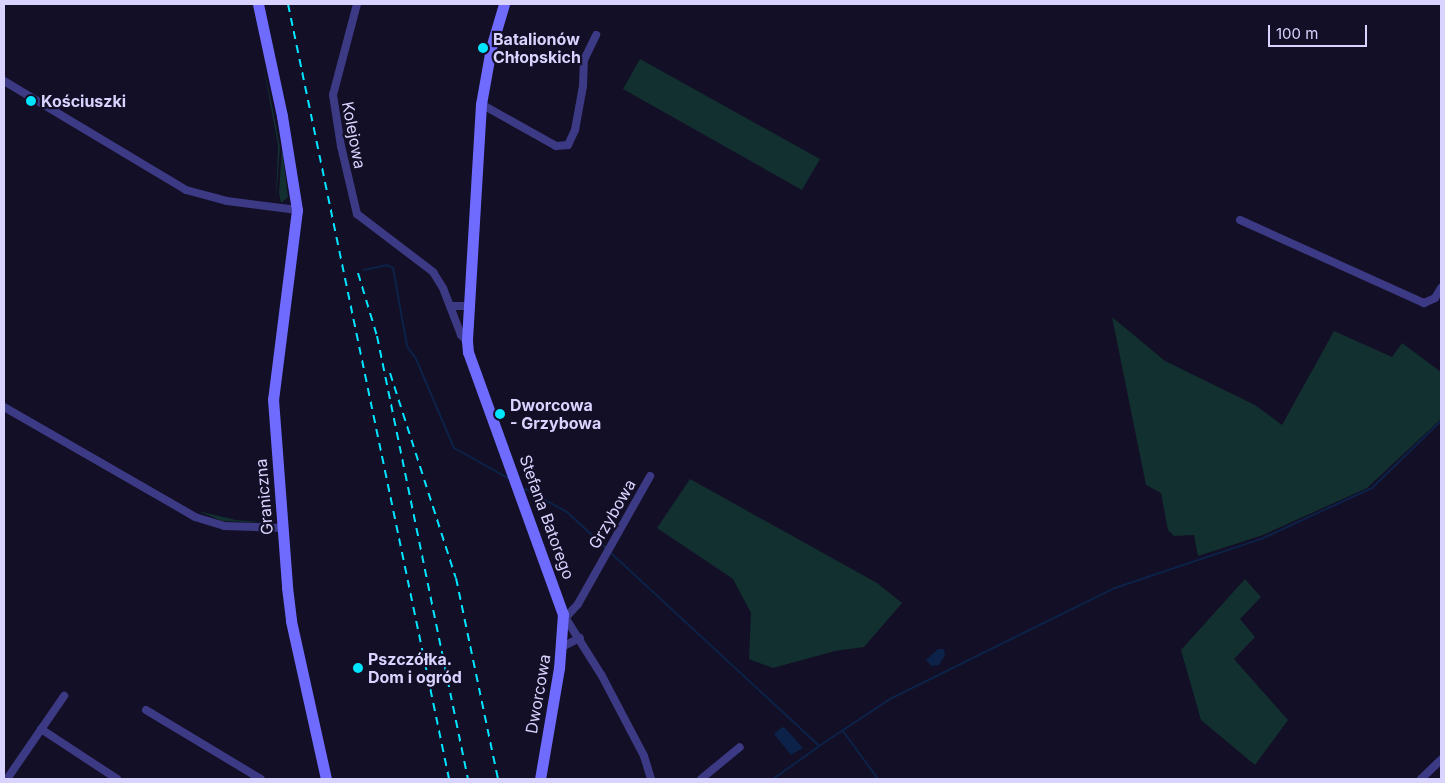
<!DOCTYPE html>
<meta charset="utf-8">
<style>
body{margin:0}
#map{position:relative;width:1445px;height:783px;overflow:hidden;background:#130f26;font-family:Inter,sans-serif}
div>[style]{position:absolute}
.green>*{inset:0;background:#12302f}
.water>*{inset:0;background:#0c2248}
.stream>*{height:2px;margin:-1px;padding:0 1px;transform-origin:1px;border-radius:1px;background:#0c2248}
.street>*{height:8px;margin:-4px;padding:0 4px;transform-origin:4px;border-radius:4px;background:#3d3a85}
.secondary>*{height:11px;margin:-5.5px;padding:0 5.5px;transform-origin:5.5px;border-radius:5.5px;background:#6f6bff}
.rail>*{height:2px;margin-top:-1px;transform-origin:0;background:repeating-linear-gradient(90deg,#00e5ff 0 8px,transparent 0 14px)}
.dots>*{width:14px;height:14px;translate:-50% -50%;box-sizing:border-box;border:2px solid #130f26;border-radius:50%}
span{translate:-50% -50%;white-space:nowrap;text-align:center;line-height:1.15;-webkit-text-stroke:4.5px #130f26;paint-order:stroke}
.poi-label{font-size:16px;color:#d9d4ff;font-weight:700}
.left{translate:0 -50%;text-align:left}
.street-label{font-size:16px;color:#d9d4ff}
.frame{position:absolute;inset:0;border:5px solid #d9d4ff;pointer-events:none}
.scale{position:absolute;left:1268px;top:25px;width:99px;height:22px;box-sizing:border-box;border:2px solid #d9d4ff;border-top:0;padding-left:6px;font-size:15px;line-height:18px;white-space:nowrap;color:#d9d4ff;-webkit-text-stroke:4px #130f26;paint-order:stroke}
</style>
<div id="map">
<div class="green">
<i style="clip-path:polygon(640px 59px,820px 159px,802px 190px,623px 89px)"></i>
<i style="clip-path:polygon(263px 65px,272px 105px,280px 147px,276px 201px,278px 145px)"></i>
<i style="clip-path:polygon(282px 148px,288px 197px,281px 203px,279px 193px)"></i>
<i style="clip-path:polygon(1112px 317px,1165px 361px,1255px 405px,1282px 425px,1334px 331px,1392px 357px,1402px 343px,1441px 372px,1441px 419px,1367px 488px,1263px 535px,1198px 556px,1194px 535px,1174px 536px,1168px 530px,1161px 493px,1146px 485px)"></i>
<i style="clip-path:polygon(690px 479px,877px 583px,902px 603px,864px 647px,835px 651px,773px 668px,749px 659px,751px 613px,733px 579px,657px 528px)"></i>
<i style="clip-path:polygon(198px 511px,236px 520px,269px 523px,222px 521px)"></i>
<i style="clip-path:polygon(1245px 579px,1261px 597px,1240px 619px,1255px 637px,1234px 659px,1288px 720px,1255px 765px,1201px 720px,1181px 650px)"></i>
</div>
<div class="water">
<i style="clip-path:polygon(938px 649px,944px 649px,945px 655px,939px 665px,931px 666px,926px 660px)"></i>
<i style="clip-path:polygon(782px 727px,785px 728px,803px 748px,791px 755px,774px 734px)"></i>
</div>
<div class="stream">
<i style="left:364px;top:270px;width:24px;rotate:-12deg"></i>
<i style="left:387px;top:265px;width:7px;rotate:27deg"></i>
<i style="left:393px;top:268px;width:79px;rotate:79.8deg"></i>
<i style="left:407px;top:346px;width:16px;rotate:55deg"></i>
<i style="left:416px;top:359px;width:97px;rotate:66.9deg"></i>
<i style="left:454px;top:448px;width:62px;rotate:29.1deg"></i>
<i style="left:525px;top:489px;width:48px;rotate:28.7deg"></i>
<i style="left:567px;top:512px;width:52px;rotate:42.6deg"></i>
<i style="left:612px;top:554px;width:282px;rotate:42.8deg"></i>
<i style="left:819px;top:746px;width:85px;rotate:-33.5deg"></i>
<i style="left:890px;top:699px;width:251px;rotate:-26.3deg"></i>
<i style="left:1115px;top:588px;width:154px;rotate:-18.6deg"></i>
<i style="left:1261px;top:539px;width:122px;rotate:-24.7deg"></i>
<i style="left:1372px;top:488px;width:96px;rotate:-44.2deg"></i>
<i style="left:843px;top:731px;width:59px;rotate:53.9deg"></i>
<i style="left:773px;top:779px;width:55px;rotate:-35.4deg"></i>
</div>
<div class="street">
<i style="left:357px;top:4px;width:94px;rotate:104.8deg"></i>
<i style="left:333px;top:95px;width:52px;rotate:81.1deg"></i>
<i style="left:341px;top:146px;width:70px;rotate:76.8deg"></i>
<i style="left:357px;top:214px;width:96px;rotate:37.3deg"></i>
<i style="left:433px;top:272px;width:19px;rotate:58deg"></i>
<i style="left:443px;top:288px;width:50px;rotate:69deg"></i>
<i style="left:461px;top:335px;width:8px;rotate:45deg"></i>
<i style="left:4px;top:81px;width:212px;rotate:30.9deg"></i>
<i style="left:186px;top:190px;width:42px;rotate:15deg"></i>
<i style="left:227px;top:201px;width:71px;rotate:7.3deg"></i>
<i style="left:481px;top:104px;width:86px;rotate:29.2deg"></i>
<i style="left:556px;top:146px;width:12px;rotate:-5deg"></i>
<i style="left:568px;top:145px;width:17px;rotate:-65deg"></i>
<i style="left:575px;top:130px;width:45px;rotate:-79.7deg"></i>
<i style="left:583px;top:86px;width:26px;rotate:-88deg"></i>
<i style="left:584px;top:60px;width:28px;rotate:-64deg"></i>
<i style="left:1240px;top:220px;width:202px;rotate:24.3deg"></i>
<i style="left:1424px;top:303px;width:12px;rotate:-24deg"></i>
<i style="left:1435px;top:298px;width:12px;rotate:-59deg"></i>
<i style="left:450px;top:306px;width:19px"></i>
<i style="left:4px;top:407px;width:220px;rotate:29.9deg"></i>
<i style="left:195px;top:517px;width:30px;rotate:17deg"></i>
<i style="left:224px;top:526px;width:59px;rotate:1.9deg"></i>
<i style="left:563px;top:614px;width:73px;rotate:57.8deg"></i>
<i style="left:602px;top:676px;width:90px;rotate:62.3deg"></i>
<i style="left:644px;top:756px;width:24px;rotate:73deg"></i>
<i style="left:567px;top:616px;width:16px;rotate:-47deg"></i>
<i style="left:578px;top:604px;width:147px;rotate:-60.6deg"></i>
<i style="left:562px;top:647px;width:20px;rotate:-27deg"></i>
<i style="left:146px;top:710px;width:134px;rotate:31deg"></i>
<i style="left:41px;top:729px;width:91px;rotate:33.3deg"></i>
<i style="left:7px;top:779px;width:101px;rotate:-55.5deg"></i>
<i style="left:701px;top:779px;width:50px;rotate:-39.4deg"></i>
<i style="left:1421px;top:779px;width:28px;rotate:-44deg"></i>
</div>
<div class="secondary">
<i style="left:258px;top:4px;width:115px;rotate:77.9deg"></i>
<i style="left:282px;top:116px;width:95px;rotate:80.9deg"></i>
<i style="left:297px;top:210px;width:191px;rotate:97.2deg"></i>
<i style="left:273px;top:399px;width:189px;rotate:85.7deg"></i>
<i style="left:287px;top:587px;width:34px;rotate:83deg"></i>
<i style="left:291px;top:621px;width:162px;rotate:77.5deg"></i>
<i style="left:504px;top:4px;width:46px;rotate:106.5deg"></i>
<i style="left:491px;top:48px;width:57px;rotate:100.1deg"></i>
<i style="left:481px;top:104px;width:237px;rotate:93.4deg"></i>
<i style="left:467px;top:341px;width:11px;rotate:85deg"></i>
<i style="left:468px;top:352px;width:279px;rotate:70.1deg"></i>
<i style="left:563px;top:614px;width:54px;rotate:94.2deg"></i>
<i style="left:559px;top:668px;width:113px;rotate:99.7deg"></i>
</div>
<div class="rail">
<i style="left:288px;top:4px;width:792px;rotate:78.26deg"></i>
<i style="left:358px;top:273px;width:66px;rotate:73.2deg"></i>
<i style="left:377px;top:336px;width:452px;rotate:78.4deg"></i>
<i style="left:390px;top:373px;width:215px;rotate:72.2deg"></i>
<i style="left:456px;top:578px;width:205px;rotate:78.2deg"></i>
</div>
<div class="dots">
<i style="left:483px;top:48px;background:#00e5ff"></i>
<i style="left:31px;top:101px;background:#00e5ff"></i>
<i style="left:500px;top:414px;background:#00e5ff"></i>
<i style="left:358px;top:668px;background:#00e5ff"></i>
</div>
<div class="poi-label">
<span class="left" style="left:493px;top:48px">Batalionów<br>Chłopskich</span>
<span class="left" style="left:41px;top:101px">Kościuszki</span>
<span class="left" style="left:510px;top:414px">Dworcowa<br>- Grzybowa</span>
<span class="left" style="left:368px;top:668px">Pszczółka.<br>Dom i ogród</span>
</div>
<div class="street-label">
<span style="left:354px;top:135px;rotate:79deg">Kolejowa</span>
<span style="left:264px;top:497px;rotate:-95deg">Graniczna</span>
<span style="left:612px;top:514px;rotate:-60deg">Grzybowa</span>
<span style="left:547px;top:517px;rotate:70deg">Stefana Batorego</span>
<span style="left:538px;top:694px;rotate:-80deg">Dworcowa</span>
</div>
<div class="frame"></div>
<div class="scale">100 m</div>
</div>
